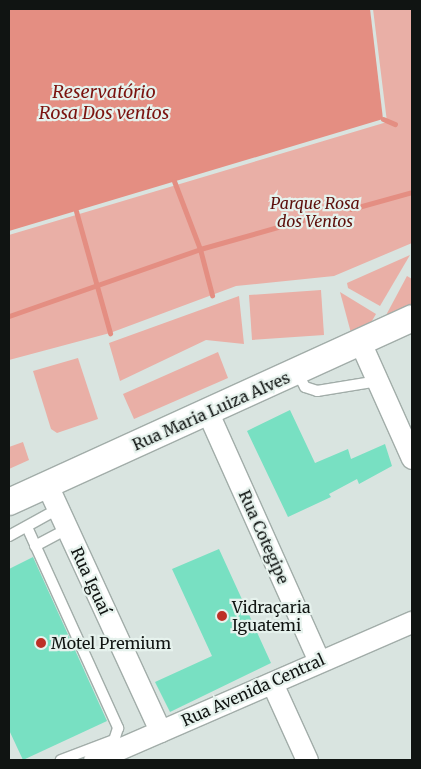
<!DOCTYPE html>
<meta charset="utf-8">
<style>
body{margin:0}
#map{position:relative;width:421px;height:769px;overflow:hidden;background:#d9e4e0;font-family:Merriweather,serif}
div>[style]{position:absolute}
.green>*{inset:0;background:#e9afa6}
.water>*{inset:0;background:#e48e82}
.stream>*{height:5px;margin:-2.5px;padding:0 2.5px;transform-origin:2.5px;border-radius:2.5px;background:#e48e82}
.building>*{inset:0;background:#78e0c2}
.roads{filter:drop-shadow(1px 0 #a2ada9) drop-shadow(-1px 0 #a2ada9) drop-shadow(0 1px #a2ada9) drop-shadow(0 -1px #a2ada9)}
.service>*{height:10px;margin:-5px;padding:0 5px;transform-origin:5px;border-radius:5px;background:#fff}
.minor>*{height:21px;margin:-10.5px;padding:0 10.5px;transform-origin:10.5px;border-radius:10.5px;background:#fff}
.tertiary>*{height:26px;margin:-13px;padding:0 13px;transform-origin:13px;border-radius:13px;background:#fff}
.dots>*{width:14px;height:14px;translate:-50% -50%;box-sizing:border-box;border:2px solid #e6f2ed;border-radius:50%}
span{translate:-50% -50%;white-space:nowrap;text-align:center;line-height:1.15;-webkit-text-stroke:4.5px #e6f2ed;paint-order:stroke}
.park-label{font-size:16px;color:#5d100c;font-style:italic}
.street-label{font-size:16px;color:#101412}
.poi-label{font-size:16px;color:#101412}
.left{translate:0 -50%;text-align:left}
.water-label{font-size:18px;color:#7b1410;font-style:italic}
.frame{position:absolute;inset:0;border:10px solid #101412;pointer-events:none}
</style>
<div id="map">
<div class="green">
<i style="clip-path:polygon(373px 9px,412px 9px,412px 243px,334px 276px,236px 286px,110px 333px,9px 360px,9px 235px,387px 122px)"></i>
<i style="clip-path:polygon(410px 255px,380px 306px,348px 288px,347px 283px)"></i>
<i style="clip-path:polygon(407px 276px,412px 279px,412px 306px,384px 319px)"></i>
<i style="clip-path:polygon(321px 290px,324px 335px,252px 340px,249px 295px)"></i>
<i style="clip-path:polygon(340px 292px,376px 314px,369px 326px,351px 333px)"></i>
<i style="clip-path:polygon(239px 296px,244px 344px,206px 340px,120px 381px,109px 343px)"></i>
<i style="clip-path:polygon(218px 352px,228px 378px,134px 419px,123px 394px)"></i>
<i style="clip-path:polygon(78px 358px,98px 419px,57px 433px,51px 429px,33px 371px)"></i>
<i style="clip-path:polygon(23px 442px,29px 460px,9px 469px,9px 447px)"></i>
</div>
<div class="water">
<i style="clip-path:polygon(9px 9px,370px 9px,383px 119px,9px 231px)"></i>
</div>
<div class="stream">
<i style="left:383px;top:119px;width:13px;rotate:23deg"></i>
<i style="left:174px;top:181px;width:73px;rotate:69.1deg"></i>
<i style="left:200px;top:249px;width:48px;rotate:75.4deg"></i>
<i style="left:351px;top:209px;width:63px;rotate:-15.6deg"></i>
<i style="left:76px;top:211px;width:127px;rotate:74.4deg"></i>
<i style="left:9px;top:316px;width:202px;rotate:-19.3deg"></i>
<i style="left:200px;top:249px;width:117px;rotate:-15.8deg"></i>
</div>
<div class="building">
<i style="clip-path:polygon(290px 410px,315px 463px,348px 449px,351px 459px,385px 444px,392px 466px,359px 484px,357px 479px,329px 494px,331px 497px,288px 517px,247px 431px)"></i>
<i style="clip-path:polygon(219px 549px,271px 663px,170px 712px,155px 682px,212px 656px,172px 569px)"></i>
<i style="clip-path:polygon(33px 557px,107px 721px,23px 760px,9px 730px,9px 569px)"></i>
</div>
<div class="roads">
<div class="service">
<i style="left:297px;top:372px;width:17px;rotate:62deg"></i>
<i style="left:305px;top:387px;width:13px;rotate:18deg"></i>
<i style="left:317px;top:391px;width:62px;rotate:-9.3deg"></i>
<i style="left:27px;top:527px;width:221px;rotate:65.6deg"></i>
<i style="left:118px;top:728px;width:13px;rotate:108deg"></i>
<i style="left:114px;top:740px;width:57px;rotate:159.3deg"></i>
<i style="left:9px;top:536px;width:56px;rotate:-28.9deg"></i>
<i style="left:35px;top:546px;width:36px;rotate:-28deg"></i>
</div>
<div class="minor">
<i style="left:360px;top:342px;width:127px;rotate:65.9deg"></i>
<i style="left:208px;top:413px;width:272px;rotate:65.9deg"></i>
<i style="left:47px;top:485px;width:271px;rotate:65.3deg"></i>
<i style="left:272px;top:683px;width:85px;rotate:65.6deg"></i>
<i style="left:94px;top:760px;width:347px;rotate:-23.5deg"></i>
</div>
<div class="tertiary">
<i style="left:9px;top:502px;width:443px;rotate:-24.5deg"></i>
</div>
</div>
<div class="dots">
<i style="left:222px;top:616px;background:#bd3027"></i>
<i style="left:41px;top:643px;background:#bd3027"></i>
</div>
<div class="park-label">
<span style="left:315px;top:212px">Parque Rosa<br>dos Ventos</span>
</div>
<div class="street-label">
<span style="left:211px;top:411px;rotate:-24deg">Rua Maria Luiza Alves</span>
<span style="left:264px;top:537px;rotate:66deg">Rua Cotegipe</span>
<span style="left:91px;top:581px;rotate:65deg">Rua Iguaí</span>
<span style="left:253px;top:690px;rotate:-24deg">Rua Avenida Central</span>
</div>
<div class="poi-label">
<span class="left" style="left:232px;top:616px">Vidraçaria<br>Iguatemi</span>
<span class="left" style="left:51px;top:643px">Motel Premium</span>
</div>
<div class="water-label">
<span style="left:104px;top:103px">Reservatório<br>Rosa Dos ventos</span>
</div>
<div class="frame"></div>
</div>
